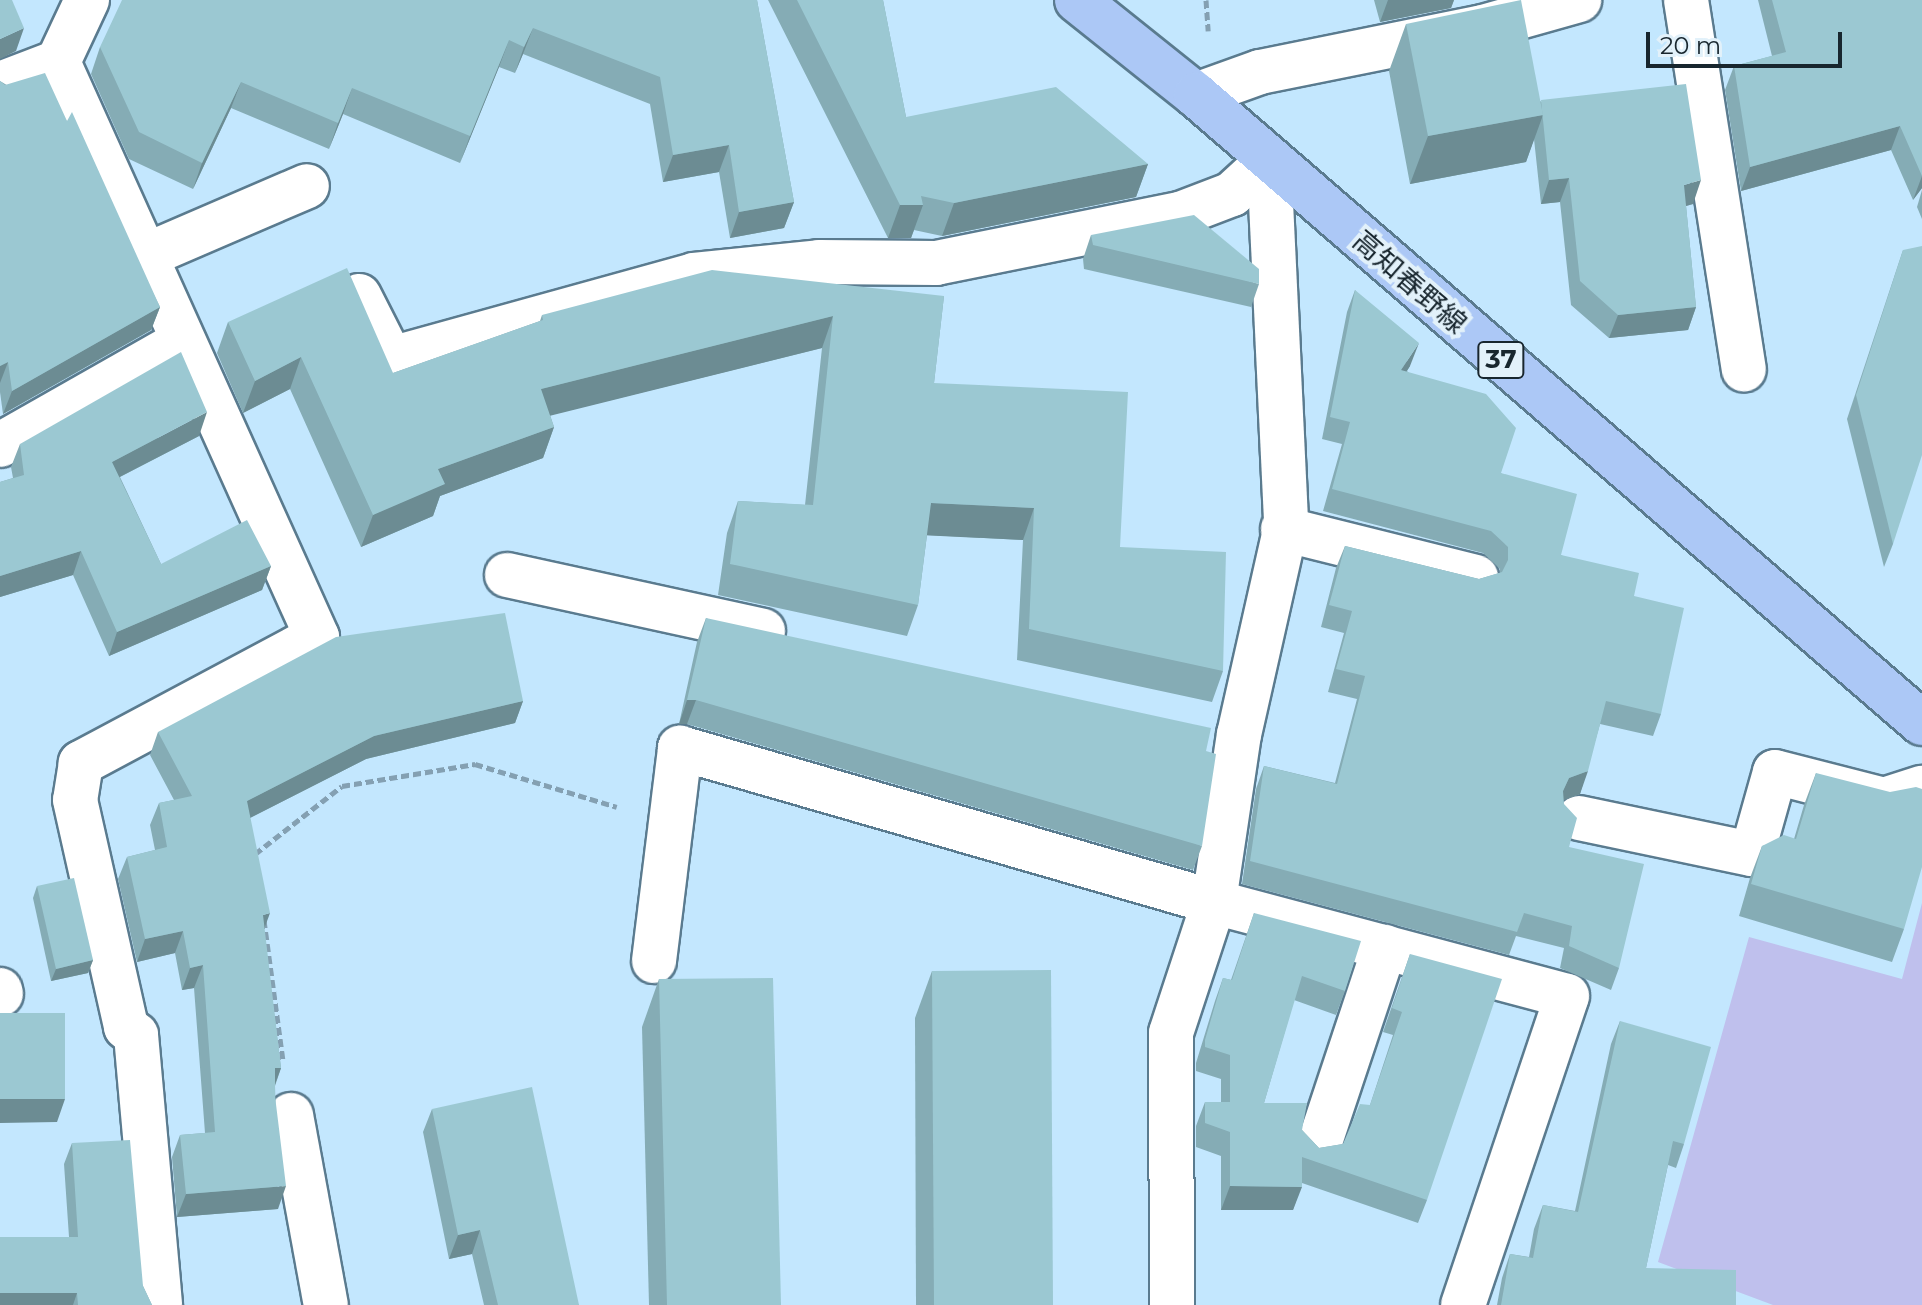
<!DOCTYPE html>
<meta charset="utf-8">
<style>
body{margin:0}
#map{position:relative;width:1922px;height:1305px;overflow:hidden;background:#c3e7fe;font-family:Montserrat,"Noto Sans JP",sans-serif}
div>[style]{position:absolute}
.green>*{inset:0;background:#bfc0ed}
.path>*{height:5px;margin-top:-2.5px;transform-origin:0;background:repeating-linear-gradient(90deg,#84a0b2 0 8px,transparent 0 12px)}
.roads{filter:drop-shadow(2px 0 #5a7b8f) drop-shadow(-2px 0 #5a7b8f) drop-shadow(0 2px #5a7b8f) drop-shadow(0 -2px #5a7b8f)}
.minor>*{height:44px;margin:-22px;padding:0 22px;transform-origin:22px;border-radius:22px;background:#fff}
.major>*{height:44px;margin:-22px;padding:0 22px;transform-origin:22px;border-radius:22px;background:#acc8f6}
.wall>*{inset:0;background:#85acb5}
.shaded-wall>*{inset:0;background:#6c8c93}
.building>*{inset:0;background:#9bc8d2}
span{translate:-50% -50%;white-space:nowrap;text-align:center;line-height:1.15;-webkit-text-stroke:8px #e2f1fa;paint-order:stroke}
.shield-label span{padding:2px 6px;background:#e2f1fa;border:2px solid;border-radius:6px;-webkit-text-stroke-width:0}
.shield-label{font-size:26px;color:#18262e;font-weight:700}
.street-label{font-size:28px;color:#18262e}
.scale{position:absolute;left:1646px;top:32px;width:196px;height:36px;box-sizing:border-box;border:4px solid #18262e;border-top:0;padding-left:10px;font-size:24px;line-height:28px;white-space:nowrap;color:#18262e;-webkit-text-stroke:6px #e2f1fa;paint-order:stroke}
</style>
<div id="map">
<div class="green">
<i style="clip-path:polygon(1922px 903px,1922px 1305px,1773px 1305px,1658px 1262px,1749px 937px,1902px 979px)"></i>
</div>
<div class="path">
<i style="left:1206px;top:0;width:31px;rotate:86deg"></i>
<i style="left:255px;top:854px;width:110px;rotate:-38deg"></i>
<i style="left:342px;top:786px;width:135px;rotate:-9.4deg"></i>
<i style="left:475px;top:764px;width:148px;rotate:16.8deg"></i>
<i style="left:264px;top:920px;width:141px;rotate:82.3deg"></i>
</div>
<div class="roads">
<div class="minor">
<i style="left:87px;top:0;width:68px;rotate:115.1deg"></i>
<i style="left:58px;top:62px;width:631px;rotate:65.75deg"></i>
<i style="left:317px;top:637px;width:268px;rotate:151.9deg"></i>
<i style="left:81px;top:763px;width:37px;rotate:99deg"></i>
<i style="left:75px;top:800px;width:233px;rotate:77.3deg"></i>
<i style="left:126px;top:1027px;width:13px;rotate:39deg"></i>
<i style="left:136px;top:1035px;width:271px;rotate:84.9deg"></i>
<i style="left:1686px;top:0;width:374px;rotate:81.1deg"></i>
<i style="left:0;top:84px;width:62px;rotate:-20.8deg"></i>
<i style="left:1196px;top:95px;width:68px;rotate:-19.8deg"></i>
<i style="left:1260px;top:72px;width:227px;rotate:-11.4deg"></i>
<i style="left:1483px;top:27px;width:100px;rotate:-15.7deg"></i>
<i style="left:147px;top:255px;width:174px;rotate:-23.3deg"></i>
<i style="left:359px;top:296px;width:71px;rotate:63.1deg"></i>
<i style="left:391px;top:359px;width:314px;rotate:-15.5deg"></i>
<i style="left:694px;top:275px;width:126px;rotate:-5.9deg"></i>
<i style="left:819px;top:262px;width:117px;rotate:0.5deg"></i>
<i style="left:936px;top:263px;width:249px;rotate:-11.4deg"></i>
<i style="left:1180px;top:214px;width:56px;rotate:-21deg"></i>
<i style="left:1232px;top:194px;width:50px;rotate:-42.6deg"></i>
<i style="left:1269px;top:160px;width:366px;rotate:87.3deg"></i>
<i style="left:1286px;top:526px;width:213px;rotate:102.7deg"></i>
<i style="left:1239px;top:734px;width:170px;rotate:98.5deg"></i>
<i style="left:1214px;top:902px;width:138px;rotate:108.2deg"></i>
<i style="left:1171px;top:1033px;width:272px;rotate:89.8deg"></i>
<i style="left:0;top:445px;width:210px;rotate:-29.6deg"></i>
<i style="left:1283px;top:529px;width:199px;rotate:14deg"></i>
<i style="left:507px;top:575px;width:262px;rotate:12.3deg"></i>
<i style="left:1579px;top:818px;width:177px;rotate:11.8deg"></i>
<i style="left:1752px;top:854px;width:85px;rotate:-74.3deg"></i>
<i style="left:1775px;top:772px;width:113px;rotate:14.4deg"></i>
<i style="left:1884px;top:800px;width:40px;rotate:-18deg"></i>
<i style="left:654px;top:961px;width:215px;rotate:-83deg"></i>
<i style="left:680px;top:748px;width:556px;rotate:16.09deg"></i>
<i style="left:1214px;top:902px;width:365px;rotate:14.9deg"></i>
<i style="left:1567px;top:996px;width:326px;rotate:108.6deg"></i>
<i style="left:0;top:990px;width:4px;rotate:76deg"></i>
<i style="left:291px;top:1115px;width:193px;rotate:79.6deg"></i>
<i style="left:1318px;top:1148px;width:212px;rotate:-71.6deg"></i>
</div>
<div class="major">
<i style="left:1077px;top:0;width:152px;rotate:38.6deg"></i>
<i style="left:1196px;top:95px;width:960px;rotate:40.86deg"></i>
</div>
</div>
<div class="wall">
<i style="clip-path:polygon(757px 0,794px 202px,784px 228px,730px 238px,719px 172px,663px 182px,650px 104px,523px 54px,515px 73px,499px 67px,460px 163px,343px 114px,329px 149px,231px 108px,193px 189px,129px 159px,91px 74px,100px 47px)"></i>
<i style="clip-path:polygon(768px 0,883px 0,906px 117px,1148px 164px,1136px 197px,942px 236px,914px 230px,911px 238px,888px 238px)"></i>
<i style="clip-path:polygon(1374px 0,1454px 0,1451px 8px,1380px 22px)"></i>
<i style="clip-path:polygon(1758px 0,1922px 0,1922px 188px,1913px 200px,1891px 150px,1741px 191px,1725px 90px,1734px 66px,1772px 56px)"></i>
<i style="clip-path:polygon(1406px 24px,1540px 101px,1693px 204px,1686px 206px,1696px 307px,1688px 330px,1609px 338px,1571px 305px,1560px 202px,1541px 204px,1534px 139px,1526px 162px,1410px 184px,1389px 71px)"></i>
<i style="clip-path:polygon(0 81px,67px 121px,160px 307px,151px 330px,3px 414px,0 392px)"></i>
<i style="clip-path:polygon(1922px 190px,1922px 219px,1917px 207px)"></i>
<i style="clip-path:polygon(1091px 235px,1259px 284px,1251px 307px,1084px 269px,1083px 259px)"></i>
<i style="clip-path:polygon(1903px 250px,1893px 544px,1884px 567px,1847px 419px)"></i>
<i style="clip-path:polygon(1355px 290px,1410px 366px,1407px 371px,1501px 473px,1561px 555px,1634px 596px,1661px 714px,1653px 736px,1600px 724px,1580px 794px,1563px 800px,1569px 847px,1619px 968px,1611px 990px,1560px 968px,1564px 948px,1516px 936px,1509px 955px,1242px 884px,1256px 789px,1264px 766px,1335px 783px,1357px 699px,1328px 692px,1344px 633px,1321px 627px,1336px 568px,1345px 546px,1479px 579px,1500px 573px,1500px 569px,1483px 553px,1323px 511px,1342px 444px,1322px 439px,1347px 312px)"></i>
<i style="clip-path:polygon(944px 296px,934px 383px,1120px 547px,1223px 671px,1212px 702px,1017px 660px,1023px 540px,927px 535px,918px 605px,907px 636px,718px 595px,727px 533px,738px 501px,805px 505px,822px 348px,550px 415px,554px 427px,543px 458px,440px 496px,433px 516px,361px 547px,290px 389px,243px 413px,217px 353px,228px 322px,393px 373px,540px 321px,542px 315px)"></i>
<i style="clip-path:polygon(199px 436px,120px 477px,161px 564px,271px 566px,262px 590px,109px 656px,73px 575px,0 597px,0 482px,13px 478px,11px 467px,20px 444px)"></i>
<i style="clip-path:polygon(706px 618px,1202px 846px,1193px 870px,687px 724px,679px 724px,697px 642px)"></i>
<i style="clip-path:polygon(523px 701px,515px 723px,366px 759px,250px 818px,281px 1068px,275px 1086px,278px 1209px,177px 1217px,172px 1157px,180px 1135px,205px 1133px,194px 988px,182px 990px,175px 953px,137px 962px,118px 879px,127px 857px,155px 850px,150px 825px,159px 803px,174px 800px,150px 755px,158px 732px)"></i>
<i style="clip-path:polygon(1816px 773px,1904px 929px,1892px 962px,1739px 916px,1750px 878px,1762px 846px,1794px 839px,1804px 805px)"></i>
<i style="clip-path:polygon(37px 886px,93px 960px,88px 973px,51px 981px,33px 898px)"></i>
<i style="clip-path:polygon(1254px 913px,1345px 991px,1336px 1015px,1294px 1000px,1264px 1103px,1302px 1130px,1319px 1148px,1343px 1144px,1370px 1105px,1393px 1035px,1383px 1032px,1410px 954px,1427px 1200px,1418px 1223px,1302px 1183px,1293px 1210px,1221px 1210px,1221px 1156px,1196px 1147px,1196px 1126px,1205px 1102px,1221px 1102px,1221px 1079px,1196px 1071px,1196px 1063px,1215px 1001px,1223px 978px,1231px 980px)"></i>
<i style="clip-path:polygon(932px 971px,1053px 1305px,916px 1305px,915px 1018px)"></i>
<i style="clip-path:polygon(659px 979px,781px 1305px,649px 1305px,642px 1027px)"></i>
<i style="clip-path:polygon(1620px 1021px,1684px 1144px,1676px 1168px,1668px 1165px,1646px 1268px,1736px 1305px,1497px 1305px,1502px 1278px,1510px 1254px,1529px 1257px,1534px 1229px,1543px 1205px,1575px 1211px,1611px 1044px)"></i>
<i style="clip-path:polygon(432px 1109px,579px 1305px,484px 1305px,472px 1254px,449px 1259px,423px 1132px)"></i>
<i style="clip-path:polygon(72px 1143px,143px 1286px,152px 1305px,0 1305px,69px 1237px,64px 1164px)"></i>
</div>
<div class="shaded-wall">
<i style="clip-path:polygon(1388px 0,1454px 0,1451px 8px,1380px 22px)"></i>
<i style="clip-path:polygon(24px 28px,16px 51px,0 59px,0 39px)"></i>
<i style="clip-path:polygon(533px 28px,523px 54px,515px 73px,524px 47px)"></i>
<i style="clip-path:polygon(509px 40px,499px 67px,460px 163px,470px 136px)"></i>
<i style="clip-path:polygon(241px 82px,231px 108px,193px 189px,202px 163px)"></i>
<i style="clip-path:polygon(352px 88px,343px 114px,329px 149px,338px 123px)"></i>
<i style="clip-path:polygon(1543px 115px,1526px 162px,1410px 184px,1428px 136px)"></i>
<i style="clip-path:polygon(1900px 126px,1891px 150px,1741px 191px,1750px 167px)"></i>
<i style="clip-path:polygon(729px 145px,719px 172px,663px 182px,673px 155px)"></i>
<i style="clip-path:polygon(1148px 164px,1136px 197px,942px 236px,954px 203px)"></i>
<i style="clip-path:polygon(1922px 176px,1922px 188px,1913px 200px)"></i>
<i style="clip-path:polygon(1569px 178px,1560px 202px,1541px 204px,1549px 180px)"></i>
<i style="clip-path:polygon(1701px 180px,1693px 204px,1675px 209px,1684px 185px)"></i>
<i style="clip-path:polygon(794px 202px,784px 228px,730px 238px,739px 212px)"></i>
<i style="clip-path:polygon(900px 205px,923px 205px,911px 238px,888px 238px)"></i>
<i style="clip-path:polygon(160px 307px,151px 330px,3px 414px,12px 391px)"></i>
<i style="clip-path:polygon(1696px 307px,1688px 330px,1609px 338px,1618px 315px)"></i>
<i style="clip-path:polygon(833px 316px,822px 348px,529px 421px,541px 389px)"></i>
<i style="clip-path:polygon(1419px 343px,1410px 366px,1393px 392px,1401px 370px)"></i>
<i style="clip-path:polygon(301px 357px,290px 389px,243px 413px,255px 381px)"></i>
<i style="clip-path:polygon(8px 362px,0 383px,0 366px)"></i>
<i style="clip-path:polygon(207px 412px,199px 436px,104px 485px,112px 462px)"></i>
<i style="clip-path:polygon(554px 427px,543px 458px,440px 496px,433px 516px,361px 547px,373px 515px,438px 469px)"></i>
<i style="clip-path:polygon(931px 503px,1034px 508px,1023px 540px,920px 535px)"></i>
<i style="clip-path:polygon(81px 551px,73px 575px,0 597px,0 576px)"></i>
<i style="clip-path:polygon(271px 566px,262px 590px,109px 656px,117px 632px)"></i>
<i style="clip-path:polygon(687px 700px,696px 700px,687px 724px,679px 724px)"></i>
<i style="clip-path:polygon(523px 701px,515px 723px,366px 759px,238px 824px,247px 801px,374px 736px)"></i>
<i style="clip-path:polygon(1588px 771px,1580px 794px,1561px 801px,1563px 791px,1569px 778px)"></i>
<i style="clip-path:polygon(270px 913px,262px 935px,263px 915px)"></i>
<i style="clip-path:polygon(183px 931px,175px 953px,137px 962px,145px 939px)"></i>
<i style="clip-path:polygon(93px 960px,88px 973px,51px 981px,56px 969px)"></i>
<i style="clip-path:polygon(203px 965px,194px 988px,182px 990px,190px 968px)"></i>
<i style="clip-path:polygon(275px 1068px,281px 1068px,273px 1090px)"></i>
<i style="clip-path:polygon(0 1099px,65px 1099px,57px 1122px,0 1123px)"></i>
<i style="clip-path:polygon(286px 1186px,278px 1209px,177px 1217px,186px 1194px)"></i>
<i style="clip-path:polygon(1230px 1186px,1302px 1187px,1293px 1210px,1221px 1210px)"></i>
<i style="clip-path:polygon(480px 1230px,472px 1254px,449px 1259px,458px 1235px)"></i>
<i style="clip-path:polygon(0 1293px,77px 1293px,73px 1305px,0 1305px)"></i>
</div>
<div class="building">
<i style="clip-path:polygon(0 0,12px 0,24px 28px,0 39px)"></i>
<i style="clip-path:polygon(122px 0,757px 0,794px 202px,739px 212px,729px 145px,673px 155px,660px 77px,533px 28px,524px 47px,509px 40px,470px 136px,352px 88px,338px 123px,241px 82px,202px 163px,139px 132px,100px 47px)"></i>
<i style="clip-path:polygon(797px 0,883px 0,906px 117px,1056px 87px,1148px 164px,954px 203px,921px 196px,923px 205px,900px 205px)"></i>
<i style="clip-path:polygon(1521px 0,1543px 115px,1428px 136px,1406px 24px)"></i>
<i style="clip-path:polygon(1772px 0,1922px 0,1922px 176px,1900px 126px,1750px 167px,1734px 66px,1786px 52px)"></i>
<i style="clip-path:polygon(45px 73px,67px 121px,72px 112px,160px 307px,12px 391px,8px 362px,0 366px,0 81px,5px 85px)"></i>
<i style="clip-path:polygon(1686px 84px,1701px 180px,1684px 185px,1696px 307px,1618px 315px,1580px 281px,1569px 178px,1549px 180px,1541px 100px)"></i>
<i style="clip-path:polygon(1194px 215px,1259px 269px,1259px 284px,1093px 245px,1091px 235px)"></i>
<i style="clip-path:polygon(1922px 246px,1922px 455px,1893px 544px,1856px 395px,1903px 250px)"></i>
<i style="clip-path:polygon(347px 268px,393px 373px,543px 320px,542px 315px,712px 270px,944px 296px,934px 383px,1128px 392px,1120px 547px,1226px 552px,1223px 671px,1029px 629px,1034px 508px,931px 503px,918px 605px,730px 564px,738px 501px,813px 505px,833px 316px,541px 389px,554px 427px,438px 469px,445px 484px,373px 515px,301px 357px,255px 381px,228px 322px)"></i>
<i style="clip-path:polygon(1355px 290px,1419px 343px,1401px 370px,1486px 394px,1516px 428px,1501px 473px,1577px 494px,1561px 555px,1639px 573px,1634px 596px,1684px 608px,1661px 714px,1606px 701px,1588px 771px,1569px 778px,1563px 791px,1564px 804px,1577px 818px,1569px 847px,1644px 864px,1619px 968px,1569px 946px,1572px 926px,1524px 913px,1517px 932px,1250px 861px,1264px 766px,1337px 784px,1365px 676px,1336px 669px,1352px 611px,1329px 605px,1345px 546px,1479px 579px,1502px 572px,1508px 560px,1508px 547px,1491px 531px,1332px 489px,1350px 422px,1330px 417px)"></i>
<i style="clip-path:polygon(181px 352px,207px 412px,112px 462px,161px 564px,247px 520px,271px 566px,117px 632px,81px 551px,0 576px,0 482px,24px 475px,20px 444px)"></i>
<i style="clip-path:polygon(505px 613px,523px 701px,374px 736px,247px 801px,270px 913px,263px 915px,281px 1068px,275px 1068px,275px 1096px,286px 1186px,186px 1194px,180px 1135px,215px 1132px,203px 965px,190px 968px,183px 931px,145px 939px,127px 857px,167px 847px,159px 803px,192px 796px,158px 732px,336px 637px)"></i>
<i style="clip-path:polygon(706px 618px,1211px 728px,1206px 751px,1216px 754px,1202px 846px,696px 700px,687px 700px)"></i>
<i style="clip-path:polygon(1816px 773px,1890px 792px,1916px 787px,1922px 789px,1922px 867px,1904px 929px,1751px 884px,1762px 846px,1784px 835px,1796px 839px)"></i>
<i style="clip-path:polygon(74px 878px,93px 960px,56px 969px,37px 886px)"></i>
<i style="clip-path:polygon(1254px 913px,1361px 941px,1345px 991px,1302px 976px,1264px 1103px,1307px 1103px,1302px 1130px,1319px 1148px,1343px 1144px,1360px 1104px,1370px 1105px,1402px 1012px,1392px 1008px,1410px 954px,1502px 979px,1427px 1200px,1302px 1157px,1302px 1187px,1230px 1186px,1230px 1132px,1205px 1123px,1205px 1102px,1230px 1102px,1230px 1055px,1205px 1047px,1205px 1040px,1223px 978px,1232px 980px)"></i>
<i style="clip-path:polygon(1051px 970px,1053px 1305px,934px 1305px,932px 971px)"></i>
<i style="clip-path:polygon(773px 978px,781px 1305px,667px 1305px,659px 979px)"></i>
<i style="clip-path:polygon(0 1013px,65px 1013px,65px 1099px,0 1099px)"></i>
<i style="clip-path:polygon(1620px 1021px,1711px 1047px,1684px 1144px,1673px 1141px,1646px 1268px,1736px 1270px,1736px 1305px,1501px 1305px,1510px 1254px,1533px 1258px,1543px 1205px,1578px 1212px)"></i>
<i style="clip-path:polygon(532px 1087px,579px 1305px,498px 1305px,480px 1230px,458px 1235px,432px 1109px)"></i>
<i style="clip-path:polygon(130px 1140px,143px 1286px,152px 1305px,78px 1305px,77px 1293px,0 1293px,0 1237px,78px 1237px,72px 1143px)"></i>
</div>
<div class="shield-label">
<span style="left:1501px;top:360px">37</span>
</div>
<div class="street-label">
<span style="left:1410px;top:282px;rotate:41deg">高知春野線</span>
</div>
<div class="scale">20 m</div>
</div>
